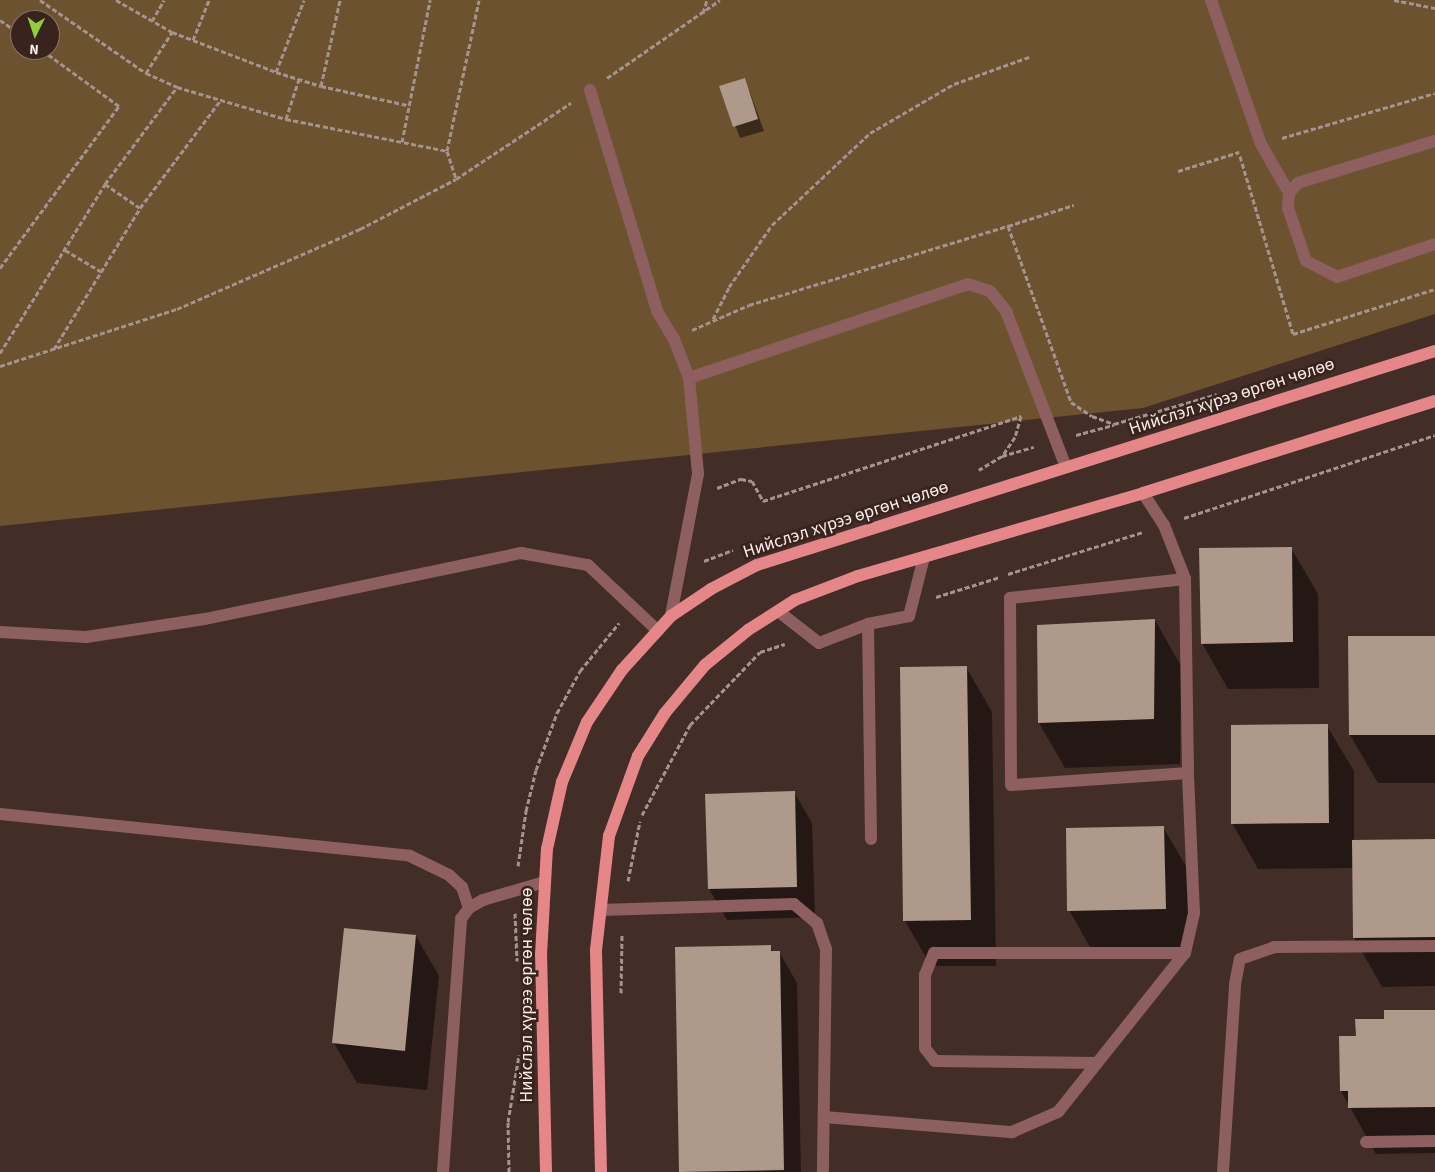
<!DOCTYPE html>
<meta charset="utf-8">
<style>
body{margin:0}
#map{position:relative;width:1435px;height:1172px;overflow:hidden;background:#432d27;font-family:"Source Sans 3",sans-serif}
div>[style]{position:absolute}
.green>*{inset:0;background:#6c522e}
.shadow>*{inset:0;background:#0007}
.building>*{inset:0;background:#af998a}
.path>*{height:3px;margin-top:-1.5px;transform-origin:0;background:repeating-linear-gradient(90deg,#a5948e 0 5px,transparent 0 7.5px)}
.minor>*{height:12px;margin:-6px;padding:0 6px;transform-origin:6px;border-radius:6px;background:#8d5f5f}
.major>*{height:12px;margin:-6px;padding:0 6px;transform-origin:6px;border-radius:6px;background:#e58788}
span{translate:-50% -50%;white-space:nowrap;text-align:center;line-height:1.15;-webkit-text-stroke:5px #38231d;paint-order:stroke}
.street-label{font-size:18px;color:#fbede8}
.north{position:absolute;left:10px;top:10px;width:50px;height:50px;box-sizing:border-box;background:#38231d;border:1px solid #86746e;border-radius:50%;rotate:184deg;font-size:14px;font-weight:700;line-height:20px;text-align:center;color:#fbede8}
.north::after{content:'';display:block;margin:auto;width:18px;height:22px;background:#93cd3d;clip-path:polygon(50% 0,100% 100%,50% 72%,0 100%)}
</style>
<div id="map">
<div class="green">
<i style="clip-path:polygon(evenodd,0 0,1435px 0,1435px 314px,1143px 408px,0 526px,0 0,20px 20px,50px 20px,50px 50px,20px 50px,20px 20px)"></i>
</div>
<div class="shadow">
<i style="clip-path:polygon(745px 79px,764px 131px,740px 138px,721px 87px)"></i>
<i style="clip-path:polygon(1291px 548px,1318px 594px,1319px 688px,1228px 689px,1202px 643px)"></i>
<i style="clip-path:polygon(1155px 620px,1181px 666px,1180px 764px,1065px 768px,1039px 723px)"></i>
<i style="clip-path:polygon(1435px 637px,1435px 783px,1378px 783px,1350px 735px)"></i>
<i style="clip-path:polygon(966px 667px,992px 712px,996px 966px,931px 966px,905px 921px)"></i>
<i style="clip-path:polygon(1327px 726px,1354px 771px,1354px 842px,1435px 840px,1435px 986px,1382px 987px,1354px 938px,1353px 868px,1258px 869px,1232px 823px)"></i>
<i style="clip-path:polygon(794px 792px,812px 823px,815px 917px,727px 920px,709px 889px)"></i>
<i style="clip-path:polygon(1163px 827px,1190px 873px,1191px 954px,1095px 956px,1069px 910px)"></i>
<i style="clip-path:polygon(345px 929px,416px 936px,439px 976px,427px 1090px,357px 1083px,334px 1043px)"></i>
<i style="clip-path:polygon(770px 946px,773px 952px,779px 952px,797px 983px,801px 1172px,680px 1172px,676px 948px)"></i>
<i style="clip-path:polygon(1435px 1011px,1435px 1153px,1376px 1154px,1341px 1091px,1357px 1037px,1385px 1020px)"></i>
</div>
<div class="building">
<i style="clip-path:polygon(745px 78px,758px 119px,733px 127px,719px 86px)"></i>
<i style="clip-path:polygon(1292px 547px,1293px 642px,1201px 644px,1199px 548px)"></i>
<i style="clip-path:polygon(1155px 619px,1154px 719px,1038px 723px,1037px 625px)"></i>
<i style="clip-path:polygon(1348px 636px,1435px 636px,1435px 735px,1349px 735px)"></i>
<i style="clip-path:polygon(967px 666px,971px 920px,903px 921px,900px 667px)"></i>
<i style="clip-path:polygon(1328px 724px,1329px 823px,1231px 824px,1231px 725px)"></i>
<i style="clip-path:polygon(795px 791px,797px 887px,708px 889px,705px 794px)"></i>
<i style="clip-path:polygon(1164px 826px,1166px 909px,1067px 911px,1066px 828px)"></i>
<i style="clip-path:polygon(1435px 839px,1435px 937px,1353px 938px,1352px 840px)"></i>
<i style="clip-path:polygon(344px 928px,416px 935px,405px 1051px,332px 1043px)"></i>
<i style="clip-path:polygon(771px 945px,771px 951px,780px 951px,784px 1170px,679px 1172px,675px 947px)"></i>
<i style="clip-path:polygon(1384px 1010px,1435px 1010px,1435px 1107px,1348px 1108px,1348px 1091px,1340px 1091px,1339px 1036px,1356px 1036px,1355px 1019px,1384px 1019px)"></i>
</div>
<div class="path">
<i style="left:40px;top:0;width:129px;rotate:34.6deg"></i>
<i style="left:146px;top:73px;width:34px;rotate:24deg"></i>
<i style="left:177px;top:87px;width:114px;rotate:16.4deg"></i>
<i style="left:286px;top:119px;width:164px;rotate:11.2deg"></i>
<i style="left:447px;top:151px;width:29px;rotate:72deg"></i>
<i style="left:116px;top:0;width:64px;rotate:29.7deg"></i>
<i style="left:172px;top:32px;width:111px;rotate:21deg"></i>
<i style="left:276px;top:72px;width:47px;rotate:17.3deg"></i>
<i style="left:321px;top:86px;width:88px;rotate:12.5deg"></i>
<i style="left:1394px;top:0;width:42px;rotate:11deg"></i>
<i style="left:703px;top:13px;width:14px;rotate:-73deg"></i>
<i style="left:0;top:20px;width:24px;rotate:35deg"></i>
<i style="left:152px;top:21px;width:24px;rotate:-60deg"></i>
<i style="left:193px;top:40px;width:43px;rotate:-68.2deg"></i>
<i style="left:276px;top:72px;width:77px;rotate:-68.7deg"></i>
<i style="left:146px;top:73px;width:49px;rotate:-57.6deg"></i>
<i style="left:607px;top:78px;width:137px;rotate:-34.6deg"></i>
<i style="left:321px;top:86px;width:88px;rotate:-77.5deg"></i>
<i style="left:286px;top:119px;width:42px;rotate:-72deg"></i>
<i style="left:1282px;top:138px;width:159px;rotate:-16.4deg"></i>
<i style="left:402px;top:142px;width:145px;rotate:-78.8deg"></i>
<i style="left:447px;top:151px;width:154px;rotate:-78deg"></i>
<i style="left:1240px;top:156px;width:186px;rotate:73.4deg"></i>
<i style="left:1293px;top:334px;width:149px;rotate:-17.6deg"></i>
<i style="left:1178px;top:171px;width:64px;rotate:-17.3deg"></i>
<i style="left:105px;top:184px;width:42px;rotate:34.4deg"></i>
<i style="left:1008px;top:226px;width:69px;rotate:-17.7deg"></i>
<i style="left:65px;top:250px;width:43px;rotate:30.7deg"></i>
<i style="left:0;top:268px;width:201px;rotate:-53.7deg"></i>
<i style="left:119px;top:106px;width:95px;rotate:-144deg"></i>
<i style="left:713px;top:319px;width:36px;rotate:-63deg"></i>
<i style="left:729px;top:287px;width:75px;rotate:-55.3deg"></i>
<i style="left:772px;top:225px;width:134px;rotate:-43.2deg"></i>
<i style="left:870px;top:133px;width:97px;rotate:-30.3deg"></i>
<i style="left:954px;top:84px;width:80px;rotate:-19.8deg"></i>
<i style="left:692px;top:330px;width:62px;rotate:-23.7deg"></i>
<i style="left:749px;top:305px;width:271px;rotate:-17deg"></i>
<i style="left:1008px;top:226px;width:187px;rotate:70.3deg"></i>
<i style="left:1071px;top:402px;width:25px;rotate:34deg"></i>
<i style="left:1092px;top:416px;width:23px;rotate:20deg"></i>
<i style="left:1114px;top:424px;width:107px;rotate:-16.2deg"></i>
<i style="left:54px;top:349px;width:165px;rotate:-58.6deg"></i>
<i style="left:140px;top:208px;width:134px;rotate:-53.2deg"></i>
<i style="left:0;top:353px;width:199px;rotate:-58.1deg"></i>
<i style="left:105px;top:184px;width:121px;rotate:-53.4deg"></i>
<i style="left:0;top:366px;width:186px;rotate:-17.9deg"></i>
<i style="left:177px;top:309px;width:200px;rotate:-23.6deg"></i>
<i style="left:360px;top:229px;width:108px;rotate:-27.5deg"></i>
<i style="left:456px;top:179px;width:138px;rotate:-33.5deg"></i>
<i style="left:1076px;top:435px;width:39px;rotate:-15deg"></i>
<i style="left:1002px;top:456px;width:33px;rotate:-16deg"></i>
<i style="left:717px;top:488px;width:26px;rotate:-21deg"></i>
<i style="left:741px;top:479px;width:11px;rotate:10deg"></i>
<i style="left:752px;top:481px;width:23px;rotate:61deg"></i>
<i style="left:763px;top:501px;width:272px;rotate:-18.2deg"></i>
<i style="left:1021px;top:416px;width:22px;rotate:106deg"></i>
<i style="left:1015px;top:437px;width:23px;rotate:124deg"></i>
<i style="left:1002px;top:456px;width:27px;rotate:149deg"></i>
<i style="left:1184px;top:518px;width:264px;rotate:-18.3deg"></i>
<i style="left:704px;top:561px;width:31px;rotate:-21deg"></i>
<i style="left:1008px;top:574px;width:141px;rotate:-17.3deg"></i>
<i style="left:936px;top:597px;width:67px;rotate:-17.4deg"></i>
<i style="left:642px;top:815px;width:102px;rotate:-61.9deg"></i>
<i style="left:690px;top:725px;width:101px;rotate:-46.2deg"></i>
<i style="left:760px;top:652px;width:26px;rotate:-18deg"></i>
<i style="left:518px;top:866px;width:56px;rotate:-81.7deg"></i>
<i style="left:526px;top:811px;width:42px;rotate:-76.3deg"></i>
<i style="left:536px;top:770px;width:61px;rotate:-69.8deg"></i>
<i style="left:557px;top:713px;width:48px;rotate:-61.3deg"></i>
<i style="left:580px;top:671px;width:62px;rotate:-50.9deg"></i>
<i style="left:628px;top:881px;width:61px;rotate:-78.7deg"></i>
<i style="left:515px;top:913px;width:48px;rotate:87.6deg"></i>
<i style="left:621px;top:993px;width:59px;rotate:-89deg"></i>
<i style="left:509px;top:1172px;width:50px;rotate:-91.1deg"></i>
<i style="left:508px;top:1122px;width:68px;rotate:-80.7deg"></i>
</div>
<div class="minor">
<i style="left:1211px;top:0;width:152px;rotate:70.9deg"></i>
<i style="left:1261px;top:144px;width:56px;rotate:60.3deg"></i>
<i style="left:590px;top:90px;width:231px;rotate:73.1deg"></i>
<i style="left:657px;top:311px;width:33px;rotate:59deg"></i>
<i style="left:674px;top:339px;width:42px;rotate:69deg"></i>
<i style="left:689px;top:378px;width:96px;rotate:84.6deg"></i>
<i style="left:698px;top:474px;width:145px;rotate:100.8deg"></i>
<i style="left:1435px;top:141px;width:143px;rotate:163deg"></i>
<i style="left:1298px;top:183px;width:13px;rotate:132deg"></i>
<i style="left:1289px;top:193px;width:15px;rotate:94deg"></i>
<i style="left:1288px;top:208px;width:56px;rotate:71.2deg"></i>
<i style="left:1306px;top:261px;width:35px;rotate:27deg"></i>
<i style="left:1337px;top:277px;width:103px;rotate:-18.6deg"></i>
<i style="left:689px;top:378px;width:294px;rotate:-18.6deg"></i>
<i style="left:968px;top:284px;width:23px;rotate:18deg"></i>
<i style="left:990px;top:291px;width:26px;rotate:51deg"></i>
<i style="left:1006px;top:311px;width:167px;rotate:69deg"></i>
<i style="left:1143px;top:493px;width:38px;rotate:57deg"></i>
<i style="left:1164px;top:525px;width:58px;rotate:68.7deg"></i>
<i style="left:1185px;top:579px;width:194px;rotate:89.1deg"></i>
<i style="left:1188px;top:773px;width:177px;rotate:176.1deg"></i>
<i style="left:1011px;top:785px;width:187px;rotate:-90.3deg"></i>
<i style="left:1010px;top:598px;width:176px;rotate:-6.2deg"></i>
<i style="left:778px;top:611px;width:52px;rotate:38deg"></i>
<i style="left:819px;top:643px;width:53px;rotate:-21.2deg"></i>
<i style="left:868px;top:624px;width:42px;rotate:-11deg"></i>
<i style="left:909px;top:616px;width:61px;rotate:-75.7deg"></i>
<i style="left:868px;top:624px;width:215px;rotate:89.2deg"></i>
<i style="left:0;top:632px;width:86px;rotate:3.3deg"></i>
<i style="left:86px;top:637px;width:120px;rotate:-8.6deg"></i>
<i style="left:205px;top:619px;width:323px;rotate:-11.8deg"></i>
<i style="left:521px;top:553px;width:68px;rotate:10.2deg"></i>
<i style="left:588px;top:565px;width:96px;rotate:43.3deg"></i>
<i style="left:0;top:814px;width:412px;rotate:5.8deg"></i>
<i style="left:410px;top:856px;width:43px;rotate:26deg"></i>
<i style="left:449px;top:875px;width:18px;rotate:43deg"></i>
<i style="left:462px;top:887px;width:22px;rotate:72deg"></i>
<i style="left:601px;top:910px;width:193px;rotate:-1.8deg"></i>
<i style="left:794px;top:904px;width:30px;rotate:40deg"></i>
<i style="left:817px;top:923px;width:28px;rotate:71deg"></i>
<i style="left:826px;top:949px;width:223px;rotate:90.8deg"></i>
<i style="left:1097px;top:1063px;width:162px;rotate:-179.3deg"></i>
<i style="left:935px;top:1061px;width:16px;rotate:-128deg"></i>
<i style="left:925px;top:1048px;width:73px;rotate:-90deg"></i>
<i style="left:925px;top:975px;width:24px;rotate:-68deg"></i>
<i style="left:934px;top:953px;width:251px"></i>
<i style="left:824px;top:1117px;width:189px;rotate:4.6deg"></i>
<i style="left:1012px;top:1132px;width:50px;rotate:-23.5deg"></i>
<i style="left:1058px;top:1112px;width:203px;rotate:-51.4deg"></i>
<i style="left:1185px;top:953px;width:41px;rotate:-77.3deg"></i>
<i style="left:1194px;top:913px;width:140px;rotate:-92.5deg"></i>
<i style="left:1366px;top:1142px;width:69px;rotate:-0.8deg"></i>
<i style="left:443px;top:1172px;width:254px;rotate:-85.9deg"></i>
<i style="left:461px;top:919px;width:14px;rotate:-54deg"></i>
<i style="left:469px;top:908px;width:16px;rotate:-30deg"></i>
<i style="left:483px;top:900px;width:64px;rotate:-16.4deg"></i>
<i style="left:1223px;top:1172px;width:188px;rotate:-86.3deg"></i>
<i style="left:1235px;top:984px;width:25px;rotate:-79deg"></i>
<i style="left:1240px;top:959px;width:36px;rotate:-19deg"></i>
<i style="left:1274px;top:947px;width:161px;rotate:-0.4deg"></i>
</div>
<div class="major">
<i style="left:546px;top:1172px;width:217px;rotate:-91.3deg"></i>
<i style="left:541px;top:955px;width:106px;rotate:-86.8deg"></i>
<i style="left:547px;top:849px;width:69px;rotate:-77.4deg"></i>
<i style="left:562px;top:782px;width:65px;rotate:-67.4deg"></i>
<i style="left:587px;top:722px;width:63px;rotate:-56.1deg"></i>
<i style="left:622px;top:670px;width:73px;rotate:-47.8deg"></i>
<i style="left:671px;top:616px;width:48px;rotate:-34deg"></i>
<i style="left:711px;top:589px;width:52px;rotate:-27.6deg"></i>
<i style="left:757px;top:565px;width:711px;rotate:-17.52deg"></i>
<i style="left:601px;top:1172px;width:222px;rotate:-91.3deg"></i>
<i style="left:596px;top:950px;width:115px;rotate:-83.5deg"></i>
<i style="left:609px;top:836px;width:85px;rotate:-70.1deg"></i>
<i style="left:638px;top:756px;width:51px;rotate:-57.9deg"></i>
<i style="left:665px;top:713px;width:62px;rotate:-50.2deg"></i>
<i style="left:705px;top:665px;width:55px;rotate:-39.1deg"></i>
<i style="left:748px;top:630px;width:56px;rotate:-32.6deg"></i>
<i style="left:795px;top:600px;width:67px;rotate:-20.9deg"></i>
<i style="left:858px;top:576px;width:297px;rotate:-16.2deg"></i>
<i style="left:1143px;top:493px;width:306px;rotate:-17.5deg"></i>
</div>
<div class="street-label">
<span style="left:1232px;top:397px;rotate:-18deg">Нийслэл хүрээ өргөн чөлөө</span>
<span style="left:846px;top:520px;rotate:-18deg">Нийслэл хүрээ өргөн чөлөө</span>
<span style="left:527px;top:995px;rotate:-90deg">Нийслэл хүрээ өргөн чөлөө</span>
</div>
<div class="north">N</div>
</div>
